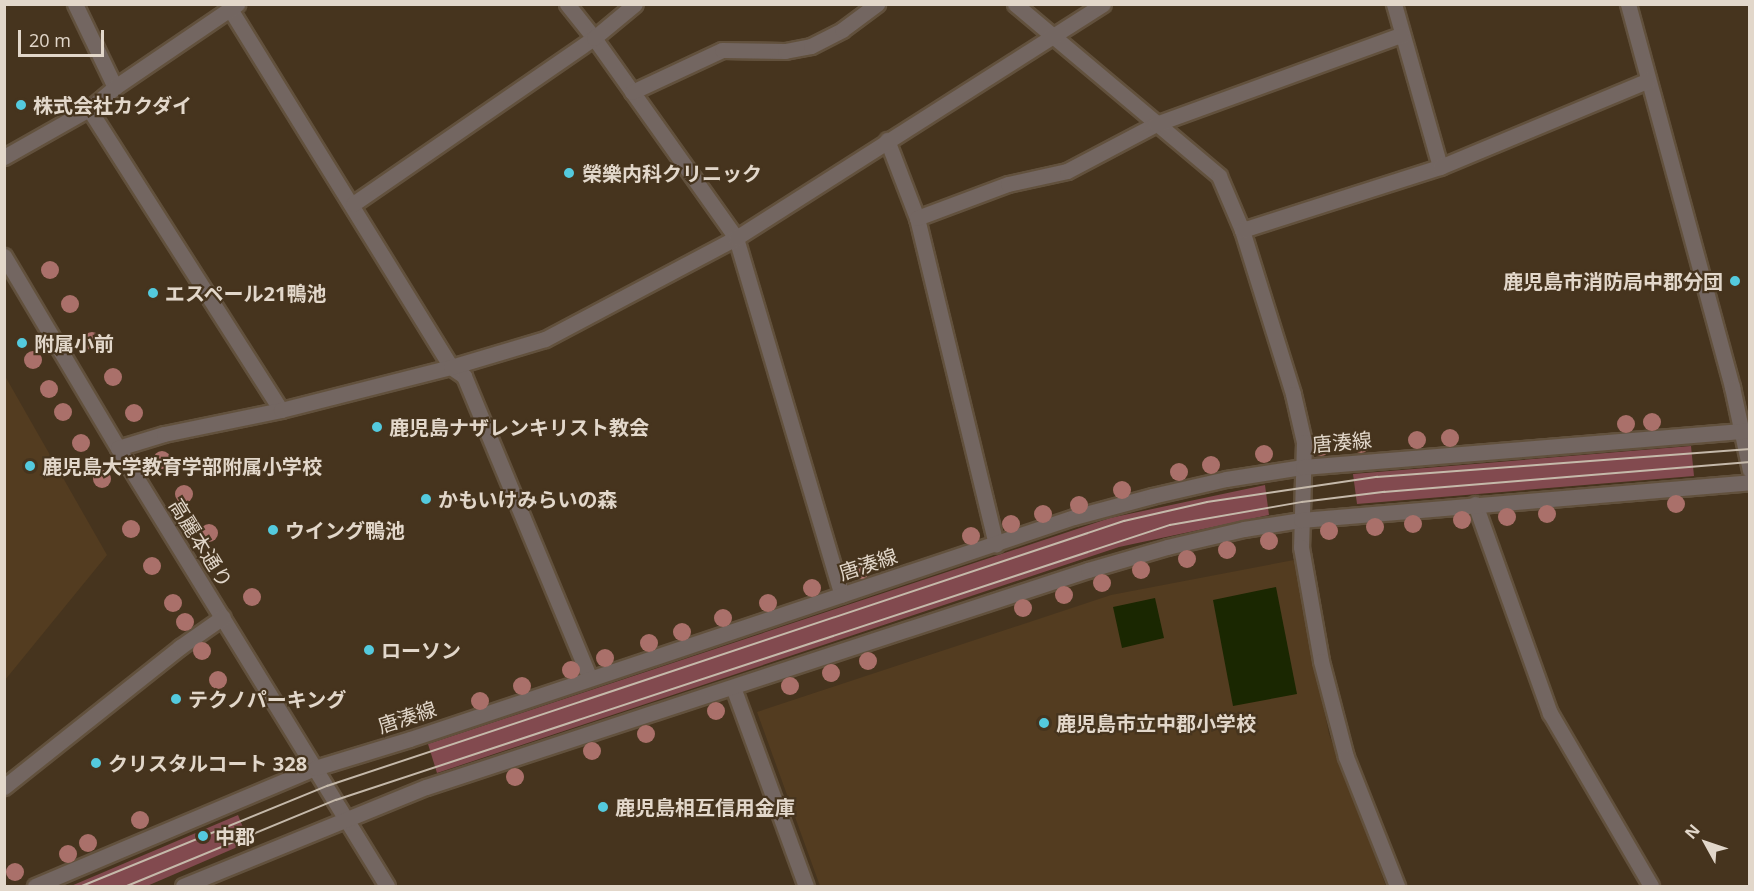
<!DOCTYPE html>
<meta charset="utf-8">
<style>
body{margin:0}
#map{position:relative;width:1754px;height:891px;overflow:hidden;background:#46341e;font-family:"Open Sans","Noto Sans JP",sans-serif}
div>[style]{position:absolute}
.built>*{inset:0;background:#533c20}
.green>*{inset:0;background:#824a4f}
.water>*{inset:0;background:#1a2701}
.roads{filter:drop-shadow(2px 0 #62513d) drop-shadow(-2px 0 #62513d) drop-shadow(0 2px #62513d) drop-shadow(0 -2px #62513d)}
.minor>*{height:15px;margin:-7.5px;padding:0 7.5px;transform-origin:7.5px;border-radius:7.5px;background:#736661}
.tram>*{height:1.5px;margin:-0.75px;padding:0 0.75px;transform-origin:0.75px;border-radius:0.75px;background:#c5b9aa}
.trees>*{width:18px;height:18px;margin:-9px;border-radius:50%;background:#aa706a}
.dots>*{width:16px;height:16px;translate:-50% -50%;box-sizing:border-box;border:3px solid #46341e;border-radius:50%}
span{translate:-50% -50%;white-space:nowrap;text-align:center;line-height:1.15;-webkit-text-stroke:4.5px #46341e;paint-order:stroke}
.poi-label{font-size:20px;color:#e2d7ca;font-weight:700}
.left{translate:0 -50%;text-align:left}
.right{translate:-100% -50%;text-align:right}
.street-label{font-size:20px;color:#e2d7ca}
.frame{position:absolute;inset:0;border:6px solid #e2d7ca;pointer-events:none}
.north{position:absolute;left:1676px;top:813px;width:60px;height:60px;-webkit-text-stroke:4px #46341e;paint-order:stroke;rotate:310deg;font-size:16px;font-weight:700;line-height:24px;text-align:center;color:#e2d7ca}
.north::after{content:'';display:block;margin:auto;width:21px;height:27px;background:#e2d7ca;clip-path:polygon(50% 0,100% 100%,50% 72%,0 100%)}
.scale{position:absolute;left:18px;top:30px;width:86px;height:27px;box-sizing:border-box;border:3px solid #e2d7ca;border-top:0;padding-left:8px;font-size:18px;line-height:21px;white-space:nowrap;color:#e2d7ca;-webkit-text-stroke:4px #46341e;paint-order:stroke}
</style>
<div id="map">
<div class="built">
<i style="clip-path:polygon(5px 376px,107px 555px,5px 680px,4px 680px)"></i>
<i style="clip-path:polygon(1294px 560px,1329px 734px,1386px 886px,820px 886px,757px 712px,1111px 595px)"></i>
</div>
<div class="green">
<i style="clip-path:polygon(1691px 446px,1694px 476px,1357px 504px,1353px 474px)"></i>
<i style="clip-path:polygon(1265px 485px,1269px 515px,1119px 547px,437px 773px,428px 744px,1110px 518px)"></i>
<i style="clip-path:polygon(238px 815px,249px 842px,147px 886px,71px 886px)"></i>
</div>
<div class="water">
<i style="clip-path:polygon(1276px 587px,1297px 694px,1233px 706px,1213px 600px)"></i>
<i style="clip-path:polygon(1155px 598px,1164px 638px,1122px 648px,1113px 607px)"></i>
</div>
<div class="roads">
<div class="minor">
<i style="left:75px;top:4px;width:92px;rotate:64.3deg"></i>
<i style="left:567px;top:4px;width:43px;rotate:51.5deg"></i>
<i style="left:594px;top:38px;width:245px;rotate:54.6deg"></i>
<i style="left:736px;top:238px;width:372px;rotate:73.5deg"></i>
<i style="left:1015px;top:4px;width:267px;rotate:40.1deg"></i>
<i style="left:1219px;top:176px;width:59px;rotate:66.9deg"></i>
<i style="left:1242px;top:230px;width:172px;rotate:72.7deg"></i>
<i style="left:1293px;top:394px;width:49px;rotate:77.1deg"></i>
<i style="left:1304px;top:442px;width:105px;rotate:91.6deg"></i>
<i style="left:1301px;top:547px;width:116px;rotate:80deg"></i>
<i style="left:1321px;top:661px;width:99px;rotate:75.4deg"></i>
<i style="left:1346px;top:757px;width:139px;rotate:68.4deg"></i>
<i style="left:1394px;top:4px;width:169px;rotate:74.2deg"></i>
<i style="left:1628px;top:4px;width:397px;rotate:74.8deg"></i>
<i style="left:1732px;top:387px;width:85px;rotate:77.8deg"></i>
<i style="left:230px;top:9px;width:421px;rotate:58.3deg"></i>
<i style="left:451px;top:367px;width:16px;rotate:35deg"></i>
<i style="left:464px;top:376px;width:327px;rotate:67.4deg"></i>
<i style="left:632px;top:92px;width:99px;rotate:-25deg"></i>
<i style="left:722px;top:50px;width:63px;rotate:0.9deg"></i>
<i style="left:785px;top:51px;width:26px;rotate:-11deg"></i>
<i style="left:811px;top:46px;width:35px;rotate:-27deg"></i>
<i style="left:842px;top:30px;width:44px;rotate:-36.6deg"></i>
<i style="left:89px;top:109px;width:357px;rotate:57.5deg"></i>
<i style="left:887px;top:140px;width:84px;rotate:69deg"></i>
<i style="left:917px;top:218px;width:336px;rotate:76.4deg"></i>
<i style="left:4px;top:157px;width:98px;rotate:-29.5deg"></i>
<i style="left:89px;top:109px;width:34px;rotate:-40deg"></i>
<i style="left:115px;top:87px;width:148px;rotate:-34.2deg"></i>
<i style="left:353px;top:204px;width:293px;rotate:-34.6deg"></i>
<i style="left:594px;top:38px;width:53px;rotate:-39.7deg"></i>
<i style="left:917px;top:218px;width:97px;rotate:-20.5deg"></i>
<i style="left:1008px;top:184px;width:60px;rotate:-12.4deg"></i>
<i style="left:1067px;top:171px;width:101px;rotate:-27.8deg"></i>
<i style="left:1156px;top:124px;width:261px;rotate:-20deg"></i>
<i style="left:1242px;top:230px;width:208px;rotate:-17.7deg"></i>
<i style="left:1440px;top:167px;width:224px;rotate:-22.6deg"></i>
<i style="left:4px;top:256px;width:223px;rotate:59.3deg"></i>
<i style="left:118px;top:448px;width:514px;rotate:58.44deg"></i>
<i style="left:118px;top:448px;width:48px;rotate:-16.9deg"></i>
<i style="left:164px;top:434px;width:119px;rotate:-11.6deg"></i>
<i style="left:281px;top:410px;width:175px;rotate:-14.2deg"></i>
<i style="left:451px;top:367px;width:98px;rotate:-16.6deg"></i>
<i style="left:545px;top:339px;width:216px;rotate:-27.9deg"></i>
<i style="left:736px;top:238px;width:435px;rotate:-32.5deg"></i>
<i style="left:1475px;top:504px;width:222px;rotate:70.3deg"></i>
<i style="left:1550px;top:713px;width:200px;rotate:59.7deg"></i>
<i style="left:733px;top:687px;width:212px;rotate:69.9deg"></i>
<i style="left:4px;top:787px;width:225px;rotate:-38.5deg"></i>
<i style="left:180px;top:647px;width:52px;rotate:-34.9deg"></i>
<i style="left:35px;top:886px;width:304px;rotate:-22.9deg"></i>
<i style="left:315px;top:768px;width:99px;rotate:-17deg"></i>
<i style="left:410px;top:739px;width:700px;rotate:-18.49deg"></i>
<i style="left:1074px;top:517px;width:81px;rotate:-15.1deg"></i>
<i style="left:1152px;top:496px;width:76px;rotate:-12.9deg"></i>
<i style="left:1226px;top:479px;width:78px;rotate:-8.9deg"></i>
<i style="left:1303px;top:467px;width:449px;rotate:-4.7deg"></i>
<i style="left:183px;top:886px;width:262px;rotate:-22.2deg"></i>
<i style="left:426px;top:787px;width:697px;rotate:-18.15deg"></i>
<i style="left:1088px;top:570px;width:82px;rotate:-16.2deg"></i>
<i style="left:1167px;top:547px;width:79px;rotate:-13.2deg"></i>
<i style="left:1244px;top:529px;width:58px;rotate:-9deg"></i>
<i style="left:1301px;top:520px;width:451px;rotate:-4.8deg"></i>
</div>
</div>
<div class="tram">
<i style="left:82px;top:886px;width:265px;rotate:-22.2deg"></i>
<i style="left:327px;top:786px;width:840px;rotate:-18.39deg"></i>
<i style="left:1124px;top:521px;width:85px;rotate:-12.9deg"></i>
<i style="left:1207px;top:502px;width:172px;rotate:-8.4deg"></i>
<i style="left:1377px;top:477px;width:374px;rotate:-4.3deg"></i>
<i style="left:127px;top:886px;width:226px;rotate:-22.4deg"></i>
<i style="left:336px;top:800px;width:878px;rotate:-18.25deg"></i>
<i style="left:1170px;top:525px;width:134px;rotate:-9.9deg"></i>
<i style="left:1302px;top:502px;width:83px;rotate:-7deg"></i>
<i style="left:1384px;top:492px;width:367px;rotate:-4.7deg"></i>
</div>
<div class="trees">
<i style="left:50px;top:270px"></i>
<i style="left:70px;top:304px"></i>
<i style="left:92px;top:341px"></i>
<i style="left:33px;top:360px"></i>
<i style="left:113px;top:377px"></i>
<i style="left:49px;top:389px"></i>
<i style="left:63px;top:412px"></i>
<i style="left:134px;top:413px"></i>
<i style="left:1652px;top:422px"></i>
<i style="left:1626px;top:424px"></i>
<i style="left:1450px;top:438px"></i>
<i style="left:1417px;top:440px"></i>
<i style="left:81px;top:443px"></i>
<i style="left:1361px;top:444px"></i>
<i style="left:1321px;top:447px"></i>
<i style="left:1264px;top:454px"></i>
<i style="left:162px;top:460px"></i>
<i style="left:1211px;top:465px"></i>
<i style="left:1179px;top:472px"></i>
<i style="left:102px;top:479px"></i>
<i style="left:1122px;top:490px"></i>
<i style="left:184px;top:494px"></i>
<i style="left:1676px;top:504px"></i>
<i style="left:1079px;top:505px"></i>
<i style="left:1043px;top:514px"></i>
<i style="left:1547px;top:514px"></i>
<i style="left:1507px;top:517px"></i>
<i style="left:1462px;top:520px"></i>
<i style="left:1011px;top:524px"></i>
<i style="left:1413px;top:524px"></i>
<i style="left:1375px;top:527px"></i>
<i style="left:131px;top:529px"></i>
<i style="left:1329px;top:531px"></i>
<i style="left:209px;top:533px"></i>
<i style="left:971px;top:536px"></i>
<i style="left:1269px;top:541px"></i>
<i style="left:1227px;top:550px"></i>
<i style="left:1187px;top:559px"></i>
<i style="left:152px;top:566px"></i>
<i style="left:861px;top:570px"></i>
<i style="left:1141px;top:570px"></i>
<i style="left:1102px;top:583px"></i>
<i style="left:812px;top:588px"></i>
<i style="left:1064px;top:595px"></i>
<i style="left:252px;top:597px"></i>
<i style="left:173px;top:603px"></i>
<i style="left:768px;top:603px"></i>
<i style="left:1023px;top:608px"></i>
<i style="left:723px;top:618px"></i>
<i style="left:185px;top:622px"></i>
<i style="left:682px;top:632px"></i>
<i style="left:649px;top:643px"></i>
<i style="left:202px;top:651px"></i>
<i style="left:605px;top:658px"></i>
<i style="left:868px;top:661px"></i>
<i style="left:571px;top:670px"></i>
<i style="left:831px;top:673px"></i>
<i style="left:218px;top:680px"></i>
<i style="left:522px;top:686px"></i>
<i style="left:790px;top:686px"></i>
<i style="left:480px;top:701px"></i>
<i style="left:716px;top:711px"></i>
<i style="left:646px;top:734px"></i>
<i style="left:592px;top:751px"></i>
<i style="left:515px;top:777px"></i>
<i style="left:140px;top:820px"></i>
<i style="left:88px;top:843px"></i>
<i style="left:68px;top:854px"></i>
<i style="left:15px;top:872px"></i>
</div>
<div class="dots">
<i style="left:21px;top:105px;background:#54cade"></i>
<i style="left:569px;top:173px;background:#54cade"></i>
<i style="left:1735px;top:281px;background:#54cade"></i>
<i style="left:153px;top:293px;background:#54cade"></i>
<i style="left:22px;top:343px;background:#54cade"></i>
<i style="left:377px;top:427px;background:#54cade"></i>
<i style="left:30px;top:466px;background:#54cade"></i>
<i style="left:426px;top:499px;background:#54cade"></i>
<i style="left:273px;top:530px;background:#54cade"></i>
<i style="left:369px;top:650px;background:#54cade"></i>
<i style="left:176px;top:699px;background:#54cade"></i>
<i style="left:1044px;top:723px;background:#54cade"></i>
<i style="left:96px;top:763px;background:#54cade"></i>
<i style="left:603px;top:807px;background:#54cade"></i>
<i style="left:203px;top:836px;background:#54cade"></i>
</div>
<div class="poi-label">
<span class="left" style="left:33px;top:105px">株式会社カクダイ</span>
<span class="left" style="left:582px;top:173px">榮樂内科クリニック</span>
<span class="right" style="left:1723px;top:281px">鹿児島市消防局中郡分団</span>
<span class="left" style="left:165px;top:293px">エスペール21鴨池</span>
<span class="left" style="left:34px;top:343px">附属小前</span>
<span class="left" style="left:389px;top:427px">鹿児島ナザレンキリスト教会</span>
<span class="left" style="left:42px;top:466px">鹿児島大学教育学部附属小学校</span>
<span class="left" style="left:438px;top:499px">かもいけみらいの森</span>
<span class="left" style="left:285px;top:530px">ウイング鴨池</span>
<span class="left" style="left:381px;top:650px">ローソン</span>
<span class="left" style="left:188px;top:699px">テクノパーキング</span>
<span class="left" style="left:1056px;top:723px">鹿児島市立中郡小学校</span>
<span class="left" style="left:108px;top:763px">クリスタルコート 328</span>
<span class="left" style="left:615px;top:807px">鹿児島相互信用金庫</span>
<span class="left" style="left:215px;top:836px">中郡</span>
</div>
<div class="street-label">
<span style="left:1342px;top:442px;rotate:-5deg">唐湊線</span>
<span style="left:201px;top:543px;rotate:58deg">高麗本通り</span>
<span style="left:868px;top:564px;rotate:-18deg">唐湊線</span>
<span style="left:407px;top:717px;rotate:-18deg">唐湊線</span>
</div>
<div class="frame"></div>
<div class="north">N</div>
<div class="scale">20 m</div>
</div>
